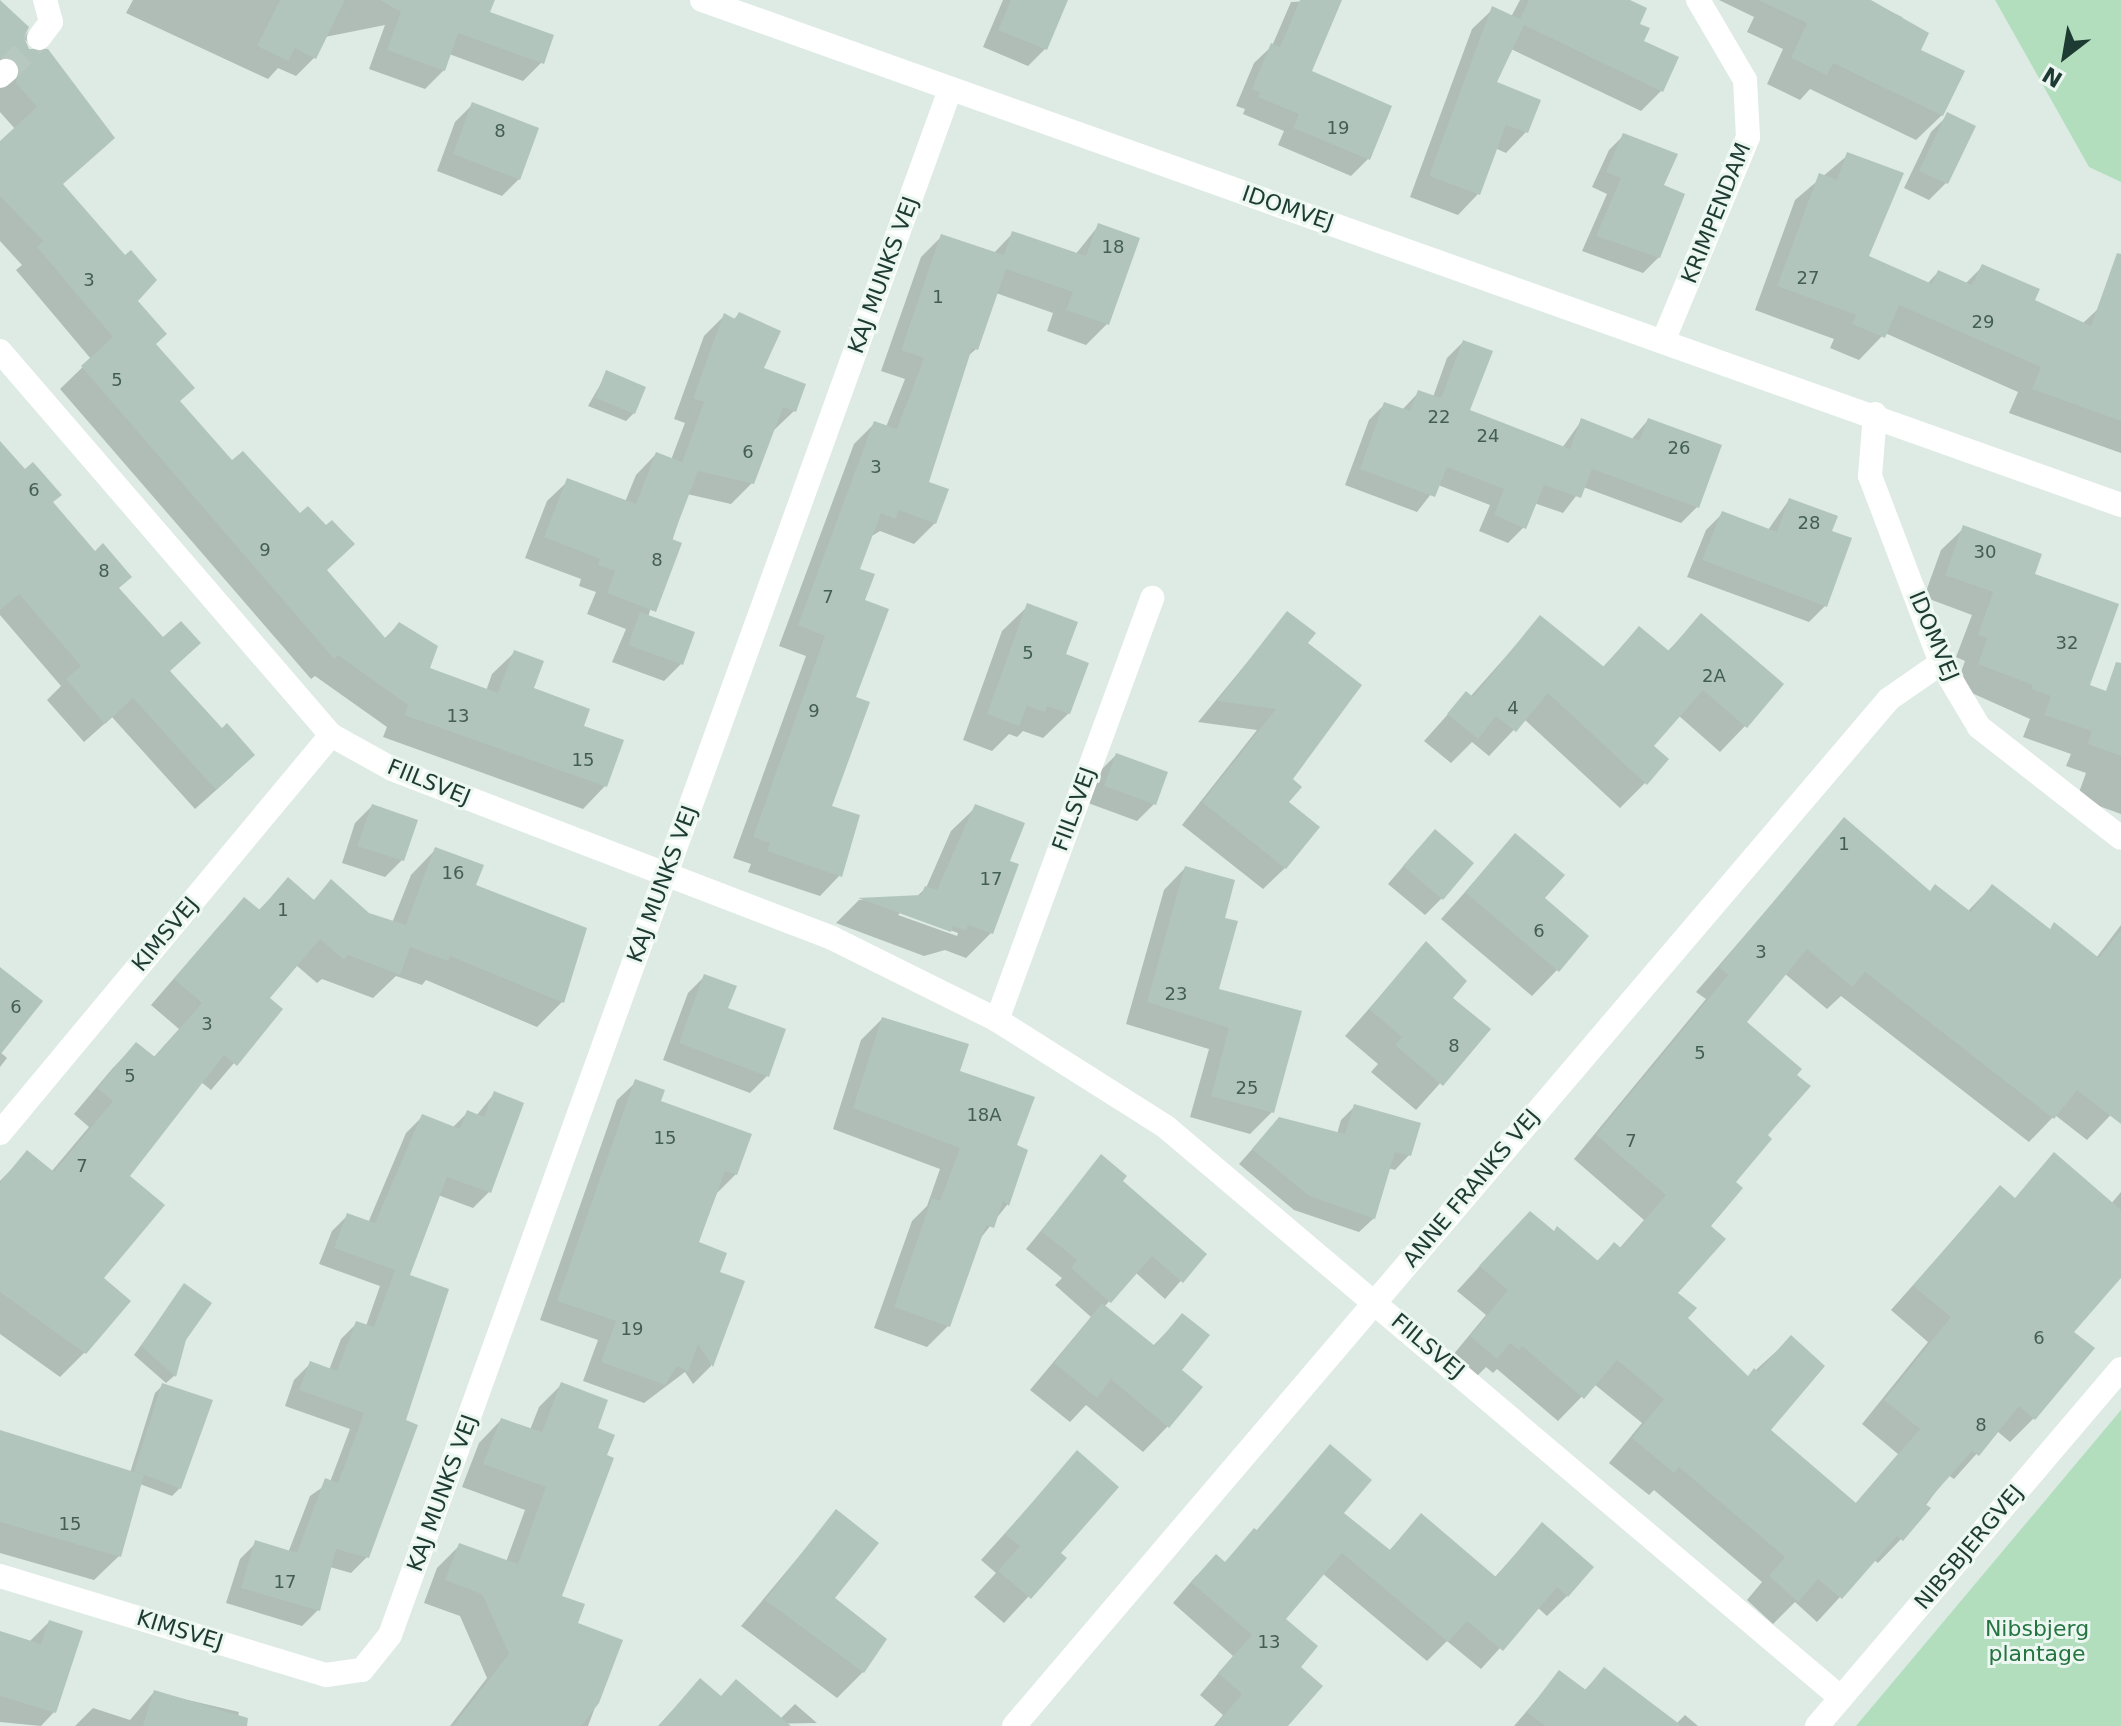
<!DOCTYPE html>
<style>
body{margin:0}
#map{position:relative;width:2121px;height:1726px;overflow:hidden;background:#ddebe4;font-family:"DejaVu Sans",sans-serif}
div>[style]{position:absolute}
.green>*{inset:0;background:#b3debe}
.shadow>*{inset:0;background:#0003}
.building>*{inset:0;background:#b2c5bd}
.minor-tunnel>*{height:24px;margin-top:-12px;transform-origin:0;background:repeating-linear-gradient(90deg,#b7c8c0 0 24px,transparent 0 36px)}
.minor>*{height:24px;margin:-12px;padding:0 12px;transform-origin:12px;border-radius:12px;background:#fff}
span{translate:-50% -50%;white-space:nowrap;text-align:center;line-height:1.15;-webkit-text-stroke:6px #edf7f2;paint-order:stroke}
.number-label{font-size:18px;color:#425e55}
.number-label span{-webkit-text-stroke-width:0}
.street-label{font-size:22px;color:#1d3b32}
.park-label{font-size:22px;color:#247541}
.north{position:absolute;left:2025px;top:16px;width:80px;height:80px;-webkit-text-stroke:6px #edf7f2;paint-order:stroke;rotate:211deg;font-size:22px;font-weight:700;line-height:32px;text-align:center;color:#1d3b32}
.north::after{content:'';display:block;margin:auto;width:28px;height:36px;background:#1d3b32;clip-path:polygon(50% 0,100% 100%,50% 72%,0 100%)}
</style>
<div id="map">
<div class="green">
<i style="clip-path:polygon(1995px 0,2121px 0,2121px 182px,2089px 167px)"></i>
<i style="clip-path:polygon(2121px 1410px,2121px 1726px,1856px 1726px)"></i>
</div>
<div class="shadow">
<i style="clip-path:polygon(133px 0,493px 0,488px 14px,542px 62px,523px 81px,449px 54px,444px 70px,425px 89px,369px 69px,385px 25px,325px 37px,315px 57px,296px 76px,278px 68px,268px 79px,126px 13px)"></i>
<i style="clip-path:polygon(1003px 0,1066px 0,1045px 49px,1028px 66px,983px 47px)"></i>
<i style="clip-path:polygon(1340px 0,1309px 72px,1368px 159px,1351px 176px,1278px 145px,1284px 131px,1243px 114px,1245px 109px,1236px 106px,1254px 63px,1272px 46px,1291px 2px)"></i>
<i style="clip-path:polygon(1520px 0,1625px 0,1661px 91px,1641px 111px,1511px 49px,1495px 84px,1526px 132px,1506px 153px,1495px 148px,1478px 194px,1458px 215px,1410px 197px,1472px 29px,1493px 9px,1511px 17px)"></i>
<i style="clip-path:polygon(1719px 0,1866px 0,1902px 17px,1942px 115px,1916px 140px,1810px 89px,1800px 100px,1767px 84px,1783px 49px,1747px 32px,1754px 17px)"></i>
<i style="clip-path:polygon(0 27px,22px 37px,28px 51px,112px 138px,61px 185px,135px 301px,178px 402px,383px 640px,399px 624px,427px 669px,486px 691px,492px 674px,515px 652px,531px 689px,581px 727px,605px 786px,583px 809px,383px 737px,387px 727px,315px 676px,311px 679px,60px 389px,91px 359px,16px 270px,22px 265px,0 241px,0 144px,16px 130px,0 112px)"></i>
<i style="clip-path:polygon(472px 105px,519px 179px,502px 196px,437px 171px,455px 122px)"></i>
<i style="clip-path:polygon(1948px 115px,1973px 126px,1946px 183px,1929px 200px,1904px 188px,1931px 132px)"></i>
<i style="clip-path:polygon(1624px 135px,1662px 186px,1659px 257px,1643px 273px,1582px 251px,1607px 194px,1592px 187px,1609px 150px)"></i>
<i style="clip-path:polygon(1848px 155px,1866px 258px,1927px 284px,1938px 272px,1965px 284px,1982px 267px,2032px 301px,2082px 324px,2099px 308px,2121px 316px,2121px 453px,2009px 413px,2018px 392px,1885px 333px,1859px 360px,1830px 348px,1834px 339px,1755px 310px,1795px 200px)"></i>
<i style="clip-path:polygon(1099px 225px,1107px 324px,1086px 345px,1047px 331px,1053px 313px,996px 293px,976px 349px,967px 357px,927px 483px,935px 523px,914px 544px,880px 531px,870px 537px,858px 570px,863px 601px,854px 698px,829px 807px,840px 875px,820px 896px,748px 872px,751px 864px,733px 858px,806px 656px,779px 646px,854px 444px,875px 423px,886px 427px,905px 379px,881px 371px,921px 257px,942px 236px,993px 254px,1013px 233px,1075px 255px)"></i>
<i style="clip-path:polygon(739px 314px,761px 369px,794px 411px,773px 431px,752px 483px,731px 504px,687px 494px,648px 617px,681px 664px,664px 681px,612px 662px,626px 629px,587px 614px,596px 592px,579px 586px,581px 579px,525px 558px,547px 501px,568px 481px,625px 502px,636px 475px,656px 454px,671px 460px,685px 423px,674px 419px,704px 336px,724px 316px,733px 320px)"></i>
<i style="clip-path:polygon(1463px 342px,1467px 411px,1562px 448px,1582px 420px,1631px 440px,1648px 420px,1697px 507px,1681px 523px,1583px 487px,1563px 513px,1534px 503px,1524px 527px,1508px 543px,1479px 531px,1490px 505px,1438px 485px,1417px 512px,1345px 485px,1369px 420px,1385px 404px,1402px 410px,1419px 392px,1433px 397px,1447px 358px)"></i>
<i style="clip-path:polygon(607px 373px,634px 413px,626px 421px,588px 406px)"></i>
<i style="clip-path:polygon(0 444px,117px 589px,233px 775px,195px 809px,112px 717px,84px 742px,47px 700px,61px 686px,0 615px)"></i>
<i style="clip-path:polygon(1789px 500px,1830px 532px,1826px 605px,1809px 622px,1687px 577px,1706px 530px,1723px 513px,1768px 530px)"></i>
<i style="clip-path:polygon(1964px 528px,2033px 575px,2088px 686px,2121px 698px,2121px 814px,2077px 798px,2086px 773px,2066px 766px,2071px 754px,2023px 737px,2030px 719px,1956px 686px,1965px 661px,1956px 657px,1972px 615px,1924px 597px,1941px 550px)"></i>
<i style="clip-path:polygon(1028px 606px,1069px 713px,1043px 738px,1023px 731px,1017px 737px,1009px 734px,992px 751px,963px 740px,1002px 631px)"></i>
<i style="clip-path:polygon(1287px 614px,1305px 643px,1287px 802px,1285px 868px,1263px 889px,1182px 825px,1257px 730px,1198px 722px)"></i>
<i style="clip-path:polygon(1701px 616px,1745px 726px,1720px 752px,1678px 715px,1651px 746px,1645px 783px,1620px 808px,1524px 719px,1489px 756px,1472px 742px,1451px 763px,1424px 741px,1466px 694px,1470px 697px,1540px 618px,1602px 668px,1639px 628px,1667px 652px)"></i>
<i style="clip-path:polygon(1116px 755px,1154px 804px,1137px 821px,1088px 803px,1099px 772px)"></i>
<i style="clip-path:polygon(372px 806px,402px 860px,385px 877px,342px 863px,355px 823px)"></i>
<i style="clip-path:polygon(evenodd,976px 807px,1008px 862px,991px 933px,966px 958px,945px 950px,924px 956px,836px 923px,859px 900px,916px 897px,926px 888px,951px 831px,976px 807px,901px 912px,958px 933px,957px 936px,898px 915px,901px 912px)"></i>
<i style="clip-path:polygon(1844px 820px,1929px 893px,1967px 912px,1992px 886px,2049px 931px,2096px 958px,2121px 925px,2121px 1104px,2087px 1140px,2055px 1115px,2029px 1142px,1841px 996px,1827px 1009px,1784px 973px,1744px 1022px,1765px 1136px,1708px 1226px,1676px 1293px,1685px 1319px,1747px 1378px,1791px 1338px,1769px 1431px,1855px 1504px,1898px 1454px,1862px 1424px,1928px 1342px,1891px 1310px,2000px 1187px,2074px 1247px,2121px 1192px,2121px 1276px,2071px 1333px,2034px 1418px,2010px 1442px,1997px 1431px,1954px 1479px,1948px 1475px,1901px 1539px,1878px 1563px,1874px 1560px,1817px 1622px,1795px 1602px,1773px 1624px,1747px 1600px,1762px 1582px,1654px 1490px,1649px 1495px,1609px 1463px,1642px 1423px,1594px 1384px,1558px 1421px,1497px 1369px,1493px 1373px,1486px 1367px,1472px 1381px,1448px 1361px,1486px 1315px,1457px 1291px,1506px 1237px,1596px 1262px,1614px 1244px,1619px 1249px,1644px 1220px,1574px 1159px,1706px 999px,1696px 992px)"></i>
<i style="clip-path:polygon(1515px 836px,1557px 970px,1532px 996px,1441px 919px)"></i>
<i style="clip-path:polygon(1418px 849px,1442px 898px,1425px 915px,1388px 884px)"></i>
<i style="clip-path:polygon(435px 850px,474px 886px,585px 929px,562px 1002px,537px 1027px,426px 980px,422px 985px,396px 976px,373px 998px,322px 979px,317px 983px,296px 965px,267px 998px,280px 1009px,211px 1090px,201px 1082px,128px 1176px,85px 1352px,60px 1377px,0 1334px,0 1181px,28px 1152px,51px 1172px,89px 1127px,74px 1114px,112px 1069px,136px 1044px,153px 1058px,179px 1029px,151px 1005px,220px 925px,244px 900px,258px 911px,288px 880px,313px 901px,331px 882px,368px 915px,392px 923px,411px 875px)"></i>
<i style="clip-path:polygon(1185px 868px,1222px 919px,1217px 990px,1272px 1112px,1250px 1134px,1190px 1117px,1209px 1049px,1126px 1024px,1164px 890px)"></i>
<i style="clip-path:polygon(1426px 944px,1450px 999px,1488px 1030px,1416px 1110px,1371px 1072px,1378px 1064px,1345px 1036px)"></i>
<i style="clip-path:polygon(705px 976px,767px 1076px,750px 1093px,663px 1060px,688px 993px)"></i>
<i style="clip-path:polygon(882px 1019px,958px 1072px,1015px 1146px,1026px 1151px,1007px 1205px,979px 1240px,948px 1326px,927px 1347px,874px 1328px,912px 1221px,927px 1206px,940px 1169px,833px 1129px,861px 1040px)"></i>
<i style="clip-path:polygon(0 1052px,7px 1058px,0 1067px)"></i>
<i style="clip-path:polygon(636px 1082px,736px 1174px,717px 1193px,696px 1243px,718px 1273px,742px 1282px,711px 1366px,693px 1384px,685px 1372px,644px 1403px,583px 1381px,598px 1340px,540px 1320px,617px 1100px)"></i>
<i style="clip-path:polygon(494px 1094px,489px 1192px,473px 1208px,438px 1195px,408px 1276px,403px 1422px,367px 1557px,351px 1573px,330px 1567px,318px 1610px,302px 1626px,226px 1603px,240px 1559px,256px 1543px,288px 1553px,310px 1496px,330px 1482px,350px 1429px,285px 1406px,294px 1380px,310px 1364px,329px 1370px,341px 1339px,357px 1323px,366px 1326px,380px 1286px,319px 1264px,332px 1231px,348px 1215px,368px 1223px,406px 1133px,422px 1117px,452px 1128px,467px 1113px,476px 1116px)"></i>
<i style="clip-path:polygon(1355px 1106px,1409px 1155px,1395px 1170px,1388px 1168px,1374px 1218px,1359px 1232px,1294px 1210px,1239px 1164px,1279px 1119px,1337px 1134px,1341px 1120px)"></i>
<i style="clip-path:polygon(1101px 1157px,1120px 1181px,1204px 1254px,1165px 1299px,1135px 1272px,1104px 1307px,1152px 1347px,1182px 1316px,1168px 1426px,1143px 1452px,1086px 1405px,1070px 1422px,1030px 1390px,1091px 1317px,1055px 1285px,1062px 1278px,1026px 1249px)"></i>
<i style="clip-path:polygon(184px 1286px,185px 1339px,174px 1376px,166px 1383px,134px 1355px)"></i>
<i style="clip-path:polygon(562px 1384px,595px 1429px,560px 1597px,575px 1624px,620px 1641px,588px 1726px,450px 1726px,487px 1678px,460px 1616px,424px 1603px,437px 1568px,460px 1545px,506px 1562px,525px 1510px,462px 1487px,479px 1443px,501px 1420px,530px 1430px,539px 1407px)"></i>
<i style="clip-path:polygon(163px 1385px,180px 1488px,172px 1496px,140px 1484px,119px 1556px,94px 1580px,0 1553px,0 1433px,130px 1473px,155px 1393px)"></i>
<i style="clip-path:polygon(1330px 1447px,1341px 1514px,1388px 1552px,1421px 1516px,1494px 1578px,1542px 1525px,1567px 1596px,1547px 1616px,1537px 1607px,1481px 1669px,1447px 1641px,1427px 1661px,1322px 1573px,1283px 1619px,1298px 1667px,1286px 1726px,1214px 1726px,1223px 1715px,1200px 1695px,1233px 1656px,1173px 1603px,1196px 1576px,1224px 1563px,1256px 1531px)"></i>
<i style="clip-path:polygon(1077px 1453px,1059px 1553px,1064px 1558px,1004px 1623px,974px 1597px,996px 1573px,981px 1560px)"></i>
<i style="clip-path:polygon(836px 1512px,833px 1598px,863px 1672px,837px 1698px,741px 1626px)"></i>
<i style="clip-path:polygon(49px 1622px,54px 1712px,41px 1726px,0 1722px,0 1633px,29px 1642px)"></i>
<i style="clip-path:polygon(1604px 1669px,1676px 1724px,1685px 1715px,1698px 1726px,1514px 1726px,1560px 1672px,1584px 1691px)"></i>
<i style="clip-path:polygon(700px 1680px,720px 1698px,780px 1719px,795px 1704px,817px 1723px,658px 1726px)"></i>
<i style="clip-path:polygon(154px 1692px,239px 1712px,235px 1726px,75px 1726px,93px 1708px,130px 1720px)"></i>
</div>
<div class="building">
<i style="clip-path:polygon(0 0,29px 27px,24px 37px,29px 49px,48px 49px,115px 138px,63px 184px,125px 255px,131px 250px,157px 280px,138px 301px,167px 334px,156px 344px,195px 388px,180px 401px,232px 460px,243px 451px,300px 513px,308px 506px,326px 525px,332px 520px,355px 544px,327px 570px,386px 639px,399px 622px,438px 646px,430px 668px,498px 693px,514px 650px,544px 661px,534px 688px,590px 709px,584px 726px,624px 740px,607px 787px,404px 715px,408px 705px,338px 655px,334px 659px,81px 366px,113px 337px,37px 247px,43px 241px,0 196px,0 141px,37px 107px,16px 83px,18px 62px,0 58px)"></i>
<i style="clip-path:polygon(280px 0,345px 0,316px 59px,295px 48px,288px 61px,257px 46px)"></i>
<i style="clip-path:polygon(380px 0,495px 0,490px 12px,554px 35px,544px 64px,458px 33px,445px 71px,387px 50px,401px 12px)"></i>
<i style="clip-path:polygon(1011px 0,1068px 0,1047px 50px,998px 30px)"></i>
<i style="clip-path:polygon(1300px 0,1342px 0,1312px 71px,1392px 106px,1370px 160px,1293px 128px,1299px 114px,1258px 97px,1260px 92px,1252px 89px,1271px 43px,1280px 47px)"></i>
<i style="clip-path:polygon(1529px 0,1630px 0,1647px 8px,1640px 24px,1650px 28px,1644px 41px,1679px 57px,1663px 92px,1524px 25px,1497px 82px,1541px 100px,1528px 133px,1506px 125px,1480px 195px,1429px 176px,1492px 6px,1520px 19px)"></i>
<i style="clip-path:polygon(1758px 0,1871px 0,1929px 33px,1921px 50px,1965px 71px,1943px 116px,1833px 63px,1827px 75px,1791px 58px,1807px 23px)"></i>
<i style="clip-path:polygon(472px 102px,539px 128px,520px 180px,453px 154px)"></i>
<i style="clip-path:polygon(1947px 112px,1976px 126px,1948px 184px,1919px 171px)"></i>
<i style="clip-path:polygon(1623px 133px,1678px 154px,1664px 185px,1685px 194px,1660px 258px,1596px 236px,1621px 178px,1606px 172px)"></i>
<i style="clip-path:polygon(1847px 152px,1904px 173px,1869px 256px,1932px 284px,1938px 270px,1972px 285px,1982px 264px,2040px 289px,2035px 300px,2091px 326px,2117px 253px,2121px 254px,2121px 421px,2032px 389px,2041px 367px,1899px 305px,1885px 338px,1852px 324px,1856px 315px,1777px 286px,1819px 173px,1837px 180px)"></i>
<i style="clip-path:polygon(1098px 223px,1140px 238px,1109px 325px,1066px 310px,1073px 292px,1006px 269px,978px 350px,972px 348px,929px 482px,949px 489px,936px 524px,899px 510px,895px 519px,881px 513px,860px 569px,875px 574px,865px 600px,889px 609px,856px 697px,870px 702px,832px 806px,860px 815px,842px 877px,767px 851px,770px 843px,753px 837px,825px 636px,798px 625px,874px 421px,897px 429px,924px 358px,901px 350px,941px 234px,1004px 255px,1012px 231px,1086px 256px)"></i>
<i style="clip-path:polygon(739px 312px,781px 331px,764px 368px,806px 384px,796px 412px,783px 407px,754px 484px,698px 471px,672px 539px,682px 543px,656px 612px,607px 593px,615px 571px,598px 565px,600px 559px,544px 537px,567px 478px,636px 504px,656px 452px,682px 462px,704px 402px,693px 398px,724px 313px,735px 319px)"></i>
<i style="clip-path:polygon(1463px 340px,1493px 351px,1470px 410px,1570px 449px,1581px 418px,1639px 441px,1648px 418px,1722px 445px,1699px 508px,1592px 469px,1581px 498px,1544px 485px,1526px 529px,1494px 515px,1504px 489px,1447px 467px,1435px 497px,1360px 469px,1384px 402px,1410px 411px,1418px 390px,1441px 398px)"></i>
<i style="clip-path:polygon(606px 370px,646px 387px,635px 414px,595px 398px)"></i>
<i style="clip-path:polygon(0 441px,25px 469px,33px 462px,62px 495px,53px 502px,95px 551px,103px 543px,132px 577px,119px 588px,163px 637px,181px 621px,201px 643px,170px 671px,222px 728px,227px 723px,255px 755px,216px 790px,133px 698px,105px 724px,66px 679px,81px 666px,19px 594px,0 610px)"></i>
<i style="clip-path:polygon(1789px 498px,1838px 516px,1832px 531px,1852px 538px,1827px 607px,1702px 560px,1722px 511px,1777px 532px)"></i>
<i style="clip-path:polygon(1963px 525px,2042px 554px,2035px 574px,2119px 604px,2090px 685px,2106px 691px,2116px 662px,2121px 663px,2121px 756px,2088px 744px,2092px 731px,2044px 715px,2051px 696px,2031px 689px,2033px 685px,1978px 664px,1987px 638px,1978px 635px,1993px 592px,1945px 575px)"></i>
<i style="clip-path:polygon(1027px 603px,1078px 622px,1066px 654px,1089px 663px,1070px 714px,1047px 706px,1045px 712px,1027px 706px,1019px 726px,987px 714px)"></i>
<i style="clip-path:polygon(1287px 611px,1316px 633px,1308px 643px,1362px 685px,1293px 779px,1302px 787px,1289px 802px,1320px 827px,1286px 869px,1202px 802px,1276px 709px,1217px 701px)"></i>
<i style="clip-path:polygon(640px 612px,695px 632px,683px 665px,628px 645px)"></i>
<i style="clip-path:polygon(1701px 613px,1784px 684px,1747px 728px,1703px 690px,1654px 746px,1669px 759px,1647px 785px,1548px 693px,1516px 732px,1496px 716px,1478px 739px,1447px 714px,1466px 691px,1473px 697px,1540px 615px,1604px 667px,1639px 626px,1669px 651px)"></i>
<i style="clip-path:polygon(1116px 753px,1168px 772px,1156px 805px,1104px 786px)"></i>
<i style="clip-path:polygon(372px 804px,418px 820px,404px 861px,357px 846px)"></i>
<i style="clip-path:polygon(975px 804px,1025px 823px,1010px 861px,1019px 864px,993px 934px,968px 925px,966px 931px,953px 926px,951px 932px,858px 898px,921px 895px,925px 886px,937px 890px)"></i>
<i style="clip-path:polygon(1844px 817px,1930px 891px,1935px 884px,1971px 912px,1992px 884px,2050px 929px,2054px 922px,2099px 958px,2121px 930px,2121px 1124px,2077px 1090px,2054px 1119px,1865px 972px,1852px 987px,1807px 949px,1747px 1022px,1802px 1069px,1797px 1075px,1811px 1086px,1768px 1135px,1772px 1139px,1736px 1182px,1743px 1188px,1711px 1226px,1726px 1239px,1678px 1293px,1697px 1308px,1688px 1318px,1748px 1376px,1754px 1368px,1758px 1372px,1791px 1335px,1825px 1366px,1771px 1430px,1856px 1503px,1920px 1429px,1884px 1400px,1951px 1317px,1913px 1286px,2000px 1185px,2015px 1198px,2054px 1152px,2121px 1210px,2121px 1278px,2074px 1332px,2095px 1348px,2035px 1420px,2019px 1406px,1979px 1456px,1972px 1451px,1925px 1504px,1931px 1508px,1903px 1541px,1897px 1536px,1842px 1599px,1818px 1579px,1798px 1602px,1769px 1576px,1785px 1557px,1679px 1467px,1674px 1473px,1632px 1438px,1664px 1399px,1617px 1360px,1584px 1399px,1522px 1346px,1519px 1350px,1510px 1343px,1497px 1359px,1470px 1336px,1508px 1290px,1479px 1266px,1530px 1211px,1554px 1231px,1557px 1226px,1598px 1261px,1614px 1242px,1621px 1248px,1666px 1195px,1596px 1135px,1728px 975px,1719px 967px)"></i>
<i style="clip-path:polygon(1435px 829px,1474px 863px,1443px 900px,1403px 866px)"></i>
<i style="clip-path:polygon(1515px 833px,1565px 875px,1545px 898px,1589px 936px,1559px 972px,1465px 892px)"></i>
<i style="clip-path:polygon(435px 847px,484px 865px,476px 885px,587px 928px,564px 1003px,450px 956px,448px 961px,410px 947px,400px 975px,348px 955px,344px 960px,320px 939px,270px 998px,283px 1009px,237px 1066px,224px 1055px,130px 1176px,165px 1205px,104px 1278px,131px 1301px,86px 1354px,0 1292px,0 1183px,27px 1150px,54px 1172px,113px 1101px,97px 1088px,136px 1042px,155px 1057px,202px 1003px,174px 979px,244px 897px,260px 910px,288px 877px,314px 900px,331px 879px,369px 913px,406px 925px)"></i>
<i style="clip-path:polygon(1185px 866px,1235px 880px,1225px 918px,1238px 921px,1219px 989px,1302px 1011px,1274px 1113px,1211px 1096px,1229px 1028px,1147px 1002px)"></i>
<i style="clip-path:polygon(1426px 941px,1467px 981px,1453px 998px,1491px 1029px,1443px 1086px,1395px 1045px,1402px 1037px,1369px 1009px)"></i>
<i style="clip-path:polygon(0 967px,43px 1001px,0 1055px)"></i>
<i style="clip-path:polygon(704px 974px,737px 986px,728px 1008px,786px 1029px,769px 1077px,679px 1043px)"></i>
<i style="clip-path:polygon(882px 1017px,969px 1044px,960px 1071px,1035px 1097px,1017px 1145px,1028px 1150px,1009px 1206px,1003px 1201px,994px 1228px,986px 1225px,950px 1327px,894px 1307px,932px 1198px,940px 1201px,960px 1148px,853px 1108px)"></i>
<i style="clip-path:polygon(635px 1079px,665px 1090px,661px 1101px,752px 1134px,737px 1175px,725px 1171px,699px 1242px,727px 1253px,720px 1272px,745px 1281px,713px 1367px,698px 1344px,688px 1372px,677px 1366px,665px 1385px,601px 1362px,616px 1321px,557px 1301px)"></i>
<i style="clip-path:polygon(494px 1091px,524px 1103px,491px 1193px,447px 1177px,410px 1275px,449px 1289px,406px 1420px,418px 1425px,369px 1558px,336px 1549px,320px 1611px,241px 1588px,255px 1540px,297px 1553px,325px 1478px,338px 1483px,364px 1413px,299px 1390px,310px 1361px,337px 1371px,356px 1321px,374px 1327px,395px 1270px,334px 1248px,347px 1213px,375px 1223px,422px 1114px,460px 1129px,467px 1110px,484px 1117px)"></i>
<i style="clip-path:polygon(1354px 1104px,1421px 1123px,1411px 1156px,1395px 1152px,1375px 1219px,1309px 1196px,1252px 1149px,1279px 1117px,1345px 1134px)"></i>
<i style="clip-path:polygon(1101px 1154px,1127px 1176px,1123px 1181px,1207px 1254px,1183px 1283px,1152px 1256px,1111px 1303px,1071px 1268px,1077px 1260px,1041px 1231px)"></i>
<i style="clip-path:polygon(184px 1283px,212px 1303px,186px 1340px,176px 1377px,141px 1346px)"></i>
<i style="clip-path:polygon(1102px 1303px,1155px 1346px,1182px 1313px,1210px 1335px,1182px 1370px,1203px 1387px,1169px 1428px,1111px 1379px,1097px 1398px,1054px 1363px)"></i>
<i style="clip-path:polygon(561px 1382px,608px 1400px,598px 1428px,615px 1435px,607px 1455px,614px 1458px,562px 1596px,585px 1604px,578px 1623px,623px 1640px,599px 1703px,581px 1726px,453px 1726px,509px 1654px,482px 1594px,445px 1580px,459px 1543px,518px 1564px,546px 1487px,483px 1464px,501px 1418px,542px 1432px)"></i>
<i style="clip-path:polygon(162px 1383px,213px 1400px,181px 1489px,134px 1471px)"></i>
<i style="clip-path:polygon(0 1430px,144px 1475px,121px 1557px,0 1522px)"></i>
<i style="clip-path:polygon(1330px 1444px,1372px 1480px,1344px 1513px,1390px 1550px,1421px 1513px,1496px 1577px,1542px 1522px,1594px 1567px,1568px 1597px,1557px 1587px,1503px 1651px,1467px 1621px,1448px 1642px,1342px 1553px,1286px 1619px,1318px 1646px,1301px 1667px,1323px 1686px,1288px 1726px,1215px 1726px,1242px 1694px,1218px 1673px,1252px 1635px,1191px 1582px,1216px 1554px,1225px 1562px,1254px 1528px,1257px 1530px)"></i>
<i style="clip-path:polygon(1077px 1450px,1119px 1487px,1061px 1553px,1067px 1558px,1031px 1599px,998px 1571px,1020px 1546px,1005px 1534px)"></i>
<i style="clip-path:polygon(836px 1509px,879px 1543px,835px 1598px,887px 1639px,864px 1673px,765px 1600px)"></i>
<i style="clip-path:polygon(49px 1620px,83px 1631px,56px 1713px,0 1696px,0 1631px,41px 1644px)"></i>
<i style="clip-path:polygon(1604px 1667px,1682px 1726px,1545px 1726px,1527px 1712px,1559px 1670px,1586px 1690px)"></i>
<i style="clip-path:polygon(700px 1678px,721px 1696px,736px 1679px,791px 1726px,659px 1726px)"></i>
<i style="clip-path:polygon(154px 1690px,248px 1718px,247px 1726px,143px 1726px)"></i>
</div>
<div class="minor-tunnel">
<i style="left:6px;top:71px;width:47px;rotate:-45deg"></i>
</div>
<div class="minor">
<i style="left:702px;top:0;width:1506px;rotate:19.59deg"></i>
<i style="left:39px;top:38px;width:20px;rotate:-53deg"></i>
<i style="left:51px;top:22px;width:23px;rotate:-105deg"></i>
<i style="left:0;top:76px;width:8px;rotate:-40deg"></i>
<i style="left:1664px;top:339px;width:219px;rotate:-67.4deg"></i>
<i style="left:1748px;top:137px;width:57px;rotate:-93deg"></i>
<i style="left:1745px;top:80px;width:93px;rotate:-120.4deg"></i>
<i style="left:0;top:351px;width:507px;rotate:49.24deg"></i>
<i style="left:331px;top:735px;width:70px;rotate:29.1deg"></i>
<i style="left:392px;top:769px;width:471px;rotate:21deg"></i>
<i style="left:832px;top:938px;width:184px;rotate:26.4deg"></i>
<i style="left:997px;top:1020px;width:200px;rotate:32.3deg"></i>
<i style="left:1166px;top:1127px;width:884px;rotate:40.23deg"></i>
<i style="left:1875px;top:414px;width:62px;rotate:94.6deg"></i>
<i style="left:1870px;top:476px;width:200px;rotate:69.2deg"></i>
<i style="left:1941px;top:663px;width:74px;rotate:59.3deg"></i>
<i style="left:1979px;top:727px;width:180px;rotate:38deg"></i>
<i style="left:997px;top:1020px;width:450px;rotate:-69.8deg"></i>
<i style="left:0;top:1133px;width:518px;rotate:-50.25deg"></i>
<i style="left:0;top:1576px;width:341px;rotate:16.9deg"></i>
<i style="left:326px;top:1675px;width:36px;rotate:-8deg"></i>
<i style="left:362px;top:1670px;width:45px;rotate:-51.3deg"></i>
<i style="left:390px;top:1635px;width:1643px;rotate:-70.08deg"></i>
<i style="left:1014px;top:1726px;width:1349px;rotate:-49.57deg"></i>
<i style="left:1889px;top:699px;width:63px;rotate:-34.7deg"></i>
<i style="left:1817px;top:1726px;width:469px;rotate:-49.6deg"></i>
</div>
<div class="number-label">
<span style="left:1338px;top:128px">19</span>
<span style="left:500px;top:131px">8</span>
<span style="left:1113px;top:247px">18</span>
<span style="left:1808px;top:278px">27</span>
<span style="left:89px;top:280px">3</span>
<span style="left:938px;top:297px">1</span>
<span style="left:1983px;top:322px">29</span>
<span style="left:117px;top:380px">5</span>
<span style="left:1439px;top:417px">22</span>
<span style="left:1488px;top:436px">24</span>
<span style="left:1679px;top:448px">26</span>
<span style="left:748px;top:452px">6</span>
<span style="left:876px;top:467px">3</span>
<span style="left:34px;top:490px">6</span>
<span style="left:1809px;top:523px">28</span>
<span style="left:265px;top:550px">9</span>
<span style="left:1985px;top:552px">30</span>
<span style="left:657px;top:560px">8</span>
<span style="left:104px;top:571px">8</span>
<span style="left:828px;top:597px">7</span>
<span style="left:2067px;top:643px">32</span>
<span style="left:1028px;top:653px">5</span>
<span style="left:1714px;top:676px">2A</span>
<span style="left:1513px;top:708px">4</span>
<span style="left:814px;top:711px">9</span>
<span style="left:458px;top:716px">13</span>
<span style="left:583px;top:760px">15</span>
<span style="left:1844px;top:844px">1</span>
<span style="left:453px;top:873px">16</span>
<span style="left:991px;top:879px">17</span>
<span style="left:283px;top:910px">1</span>
<span style="left:1539px;top:931px">6</span>
<span style="left:1761px;top:952px">3</span>
<span style="left:1176px;top:994px">23</span>
<span style="left:16px;top:1007px">6</span>
<span style="left:207px;top:1024px">3</span>
<span style="left:1454px;top:1046px">8</span>
<span style="left:1700px;top:1053px">5</span>
<span style="left:130px;top:1076px">5</span>
<span style="left:1247px;top:1088px">25</span>
<span style="left:984px;top:1115px">18A</span>
<span style="left:665px;top:1138px">15</span>
<span style="left:1631px;top:1141px">7</span>
<span style="left:82px;top:1166px">7</span>
<span style="left:632px;top:1329px">19</span>
<span style="left:2039px;top:1338px">6</span>
<span style="left:1981px;top:1425px">8</span>
<span style="left:70px;top:1524px">15</span>
<span style="left:285px;top:1582px">17</span>
<span style="left:1269px;top:1642px">13</span>
</div>
<div class="street-label">
<span style="left:1288px;top:208px;rotate:19deg">IDOMVEJ</span>
<span style="left:1716px;top:213px;rotate:-68deg">KRIMPENDAM</span>
<span style="left:883px;top:275px;rotate:-70deg">KAJ MUNKS VEJ</span>
<span style="left:1934px;top:636px;rotate:67deg">IDOMVEJ</span>
<span style="left:429px;top:782px;rotate:22deg">FIILSVEJ</span>
<span style="left:1074px;top:809px;rotate:-70deg">FIILSVEJ</span>
<span style="left:662px;top:884px;rotate:-70deg">KAJ MUNKS VEJ</span>
<span style="left:165px;top:934px;rotate:-50deg">KIMSVEJ</span>
<span style="left:1471px;top:1188px;rotate:-50deg">ANNE FRANKS VEJ</span>
<span style="left:1428px;top:1346px;rotate:40deg">FIILSVEJ</span>
<span style="left:442px;top:1493px;rotate:-70deg">KAJ MUNKS VEJ</span>
<span style="left:1969px;top:1547px;rotate:-50deg">NIBSBJERGVEJ</span>
<span style="left:180px;top:1630px;rotate:17deg">KIMSVEJ</span>
</div>
<div class="park-label">
<span style="left:2037px;top:1641px">Nibsbjerg<br>plantage</span>
</div>
<div class="north">N</div>
</div>
